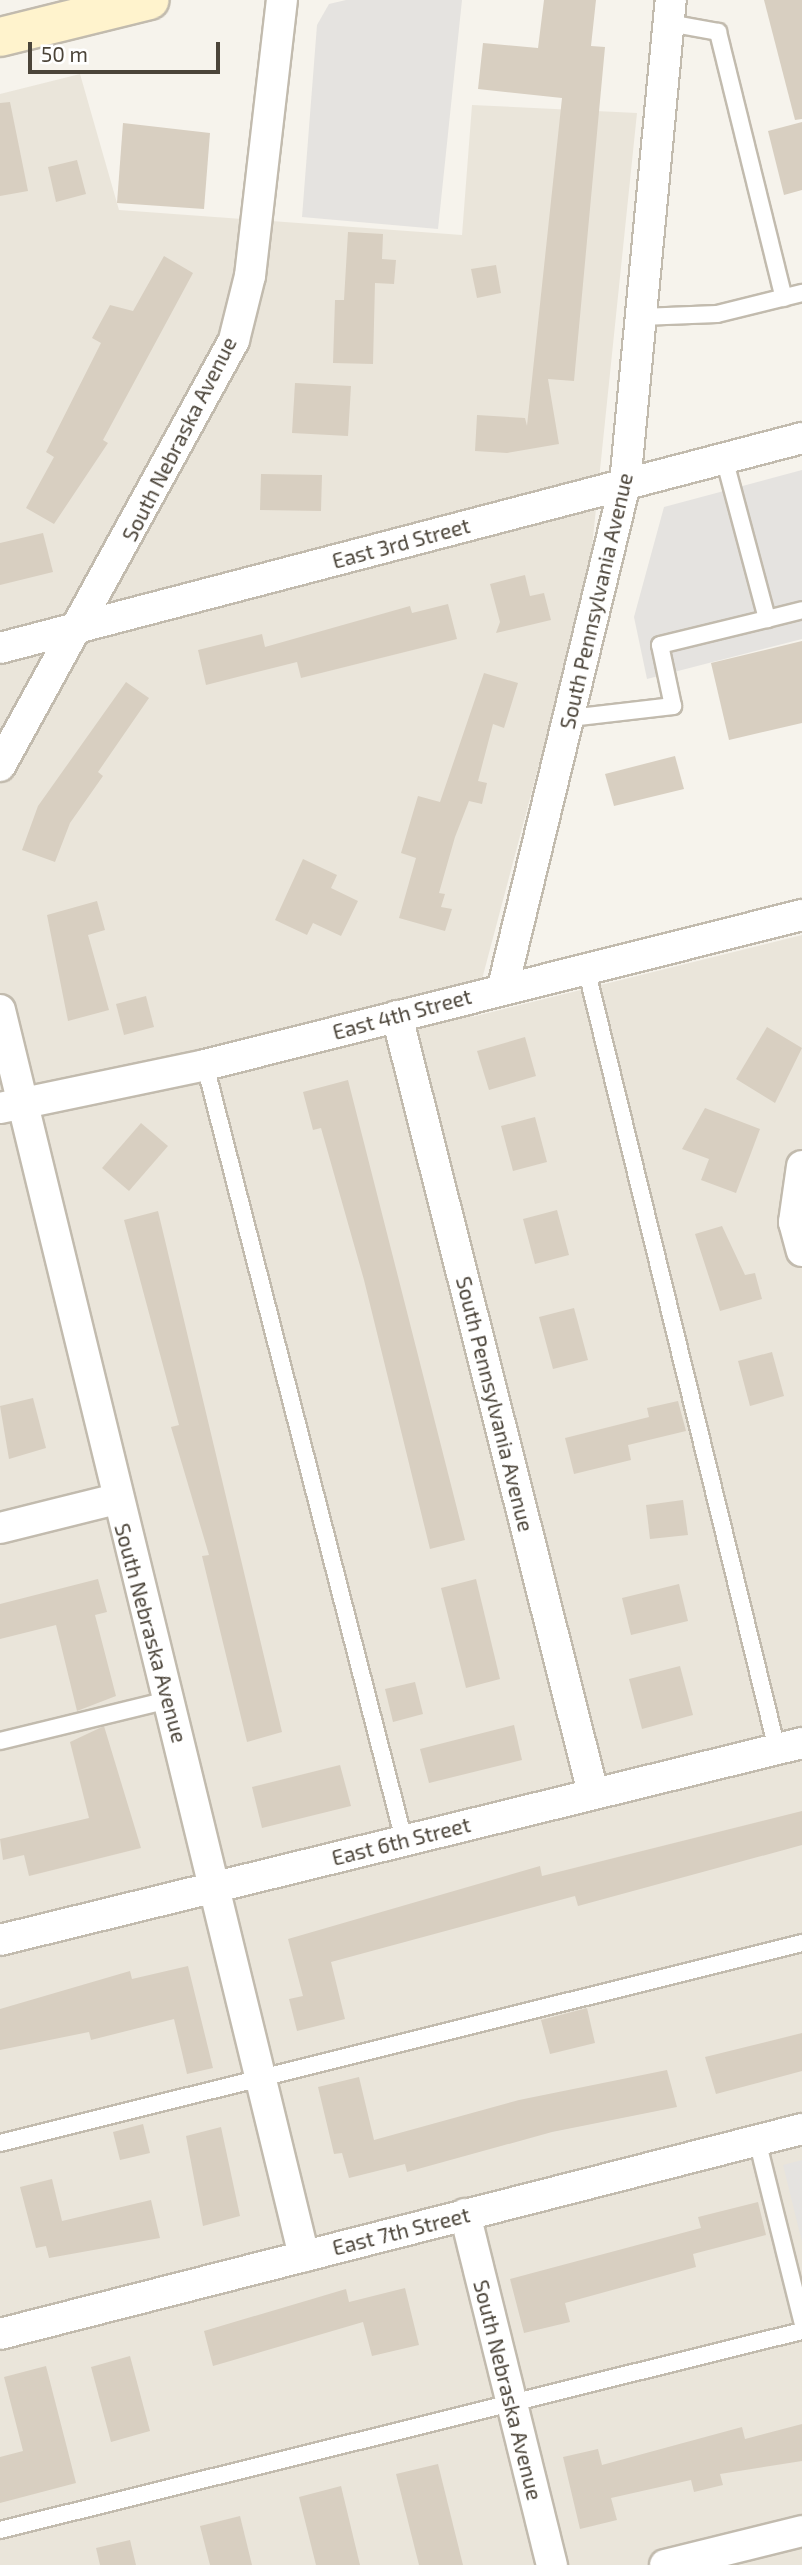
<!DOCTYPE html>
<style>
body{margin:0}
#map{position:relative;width:802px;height:2565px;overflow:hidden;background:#f6f3ec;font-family:"Exo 2",sans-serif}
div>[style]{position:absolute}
.residential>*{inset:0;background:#eae5da}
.parking>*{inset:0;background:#e5e3e0}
.building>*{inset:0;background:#d8cfc1}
.roads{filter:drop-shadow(2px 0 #c2bbae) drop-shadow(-2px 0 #c2bbae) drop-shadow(0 2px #c2bbae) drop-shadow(0 -2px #c2bbae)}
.lane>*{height:16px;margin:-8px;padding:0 8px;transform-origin:8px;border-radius:8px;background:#fff}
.street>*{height:30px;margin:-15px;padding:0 15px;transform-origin:15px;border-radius:15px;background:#fff}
.secondary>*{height:38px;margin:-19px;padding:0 19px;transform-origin:19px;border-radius:19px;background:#fff3cd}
span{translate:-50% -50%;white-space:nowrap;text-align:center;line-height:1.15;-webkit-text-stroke:5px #fff;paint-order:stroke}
.street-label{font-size:21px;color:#4b4439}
.scale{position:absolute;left:28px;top:42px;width:192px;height:32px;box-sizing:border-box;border:4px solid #4b4439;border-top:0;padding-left:9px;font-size:21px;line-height:24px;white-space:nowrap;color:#4b4439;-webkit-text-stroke:5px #fff;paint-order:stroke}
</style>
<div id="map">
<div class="residential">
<i style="clip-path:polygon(80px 74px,119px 210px,462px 235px,472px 105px,637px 113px,589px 576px,472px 1017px,802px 935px,802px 2565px,0 2565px,0 94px)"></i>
</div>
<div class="parking">
<i style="clip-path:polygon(346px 0,462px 0,438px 229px,302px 217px,317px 25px,329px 4px)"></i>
<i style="clip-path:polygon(802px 470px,802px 639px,647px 679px,634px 617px,664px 507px)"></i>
<i style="clip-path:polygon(802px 2160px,802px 2242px,783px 2165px)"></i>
</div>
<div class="building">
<i style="clip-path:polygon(544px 0,596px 0,591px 46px,605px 47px,574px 381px,548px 379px,559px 444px,507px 453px,475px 451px,477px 415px,525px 418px,527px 426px,562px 98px,478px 89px,483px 43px,538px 48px)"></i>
<i style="clip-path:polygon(764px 0,802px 0,802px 119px,795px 120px)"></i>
<i style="clip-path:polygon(10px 102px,28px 191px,0 196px,0 103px)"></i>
<i style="clip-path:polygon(802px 122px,802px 190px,784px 195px,768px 131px)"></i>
<i style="clip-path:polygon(123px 123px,210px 133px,204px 209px,117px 203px)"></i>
<i style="clip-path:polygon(77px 160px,86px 194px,56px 202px,48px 167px)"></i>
<i style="clip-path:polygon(348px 232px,383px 234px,382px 259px,396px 260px,394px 284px,375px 283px,373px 364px,333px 363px,335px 300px,344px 300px)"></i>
<i style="clip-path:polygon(164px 256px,193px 273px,103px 440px,108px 443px,54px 524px,26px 508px,54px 457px,46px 452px,101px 343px,92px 338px,110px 305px,133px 311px)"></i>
<i style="clip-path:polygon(496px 265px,501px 293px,477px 298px,471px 269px)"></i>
<i style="clip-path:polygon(295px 383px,351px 386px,348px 436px,292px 433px)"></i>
<i style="clip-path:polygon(261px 474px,322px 475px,321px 511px,260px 510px)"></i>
<i style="clip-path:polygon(43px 533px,53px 572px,0 585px,0 543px)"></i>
<i style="clip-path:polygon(525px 575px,530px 596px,544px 593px,551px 620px,496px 633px,500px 622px,490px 584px)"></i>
<i style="clip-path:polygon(448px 604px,457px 639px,301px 678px,297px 662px,206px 685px,198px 650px,262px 634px,265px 647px,410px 606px,412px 613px)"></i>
<i style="clip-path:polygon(802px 641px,802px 723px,729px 740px,711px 663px)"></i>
<i style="clip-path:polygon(484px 673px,518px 683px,504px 728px,493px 724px,478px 781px,487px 783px,482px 804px,469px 801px,455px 837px,439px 893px,445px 894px,441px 907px,452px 909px,445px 931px,399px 918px,416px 858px,401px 853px,418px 796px,440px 802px)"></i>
<i style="clip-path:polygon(126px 682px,149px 698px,98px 772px,103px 776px,70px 823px,55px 862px,22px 850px,38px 806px)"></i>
<i style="clip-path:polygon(675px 756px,684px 789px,614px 806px,605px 774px)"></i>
<i style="clip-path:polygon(303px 859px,337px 875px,331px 888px,358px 901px,341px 936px,313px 923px,307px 935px,275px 920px)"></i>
<i style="clip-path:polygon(97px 901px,105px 930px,88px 935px,109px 1010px,68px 1021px,47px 915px)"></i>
<i style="clip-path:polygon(146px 996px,154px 1027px,124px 1035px,116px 1004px)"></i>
<i style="clip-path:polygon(767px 1027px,802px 1048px,775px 1103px,736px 1079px)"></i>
<i style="clip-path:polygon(525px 1037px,536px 1076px,489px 1090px,477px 1051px)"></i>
<i style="clip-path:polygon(348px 1080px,465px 1540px,430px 1549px,364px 1280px,321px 1128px,313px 1130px,303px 1092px)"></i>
<i style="clip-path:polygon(705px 1108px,760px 1129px,736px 1193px,701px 1180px,709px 1159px,682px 1149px)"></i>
<i style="clip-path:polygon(535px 1117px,547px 1162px,513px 1171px,501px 1126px)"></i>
<i style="clip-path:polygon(141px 1123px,168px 1146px,129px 1191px,102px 1168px)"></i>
<i style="clip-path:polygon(557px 1210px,569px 1255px,535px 1264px,523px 1219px)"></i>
<i style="clip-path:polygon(158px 1211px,282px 1732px,247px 1742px,202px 1556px,209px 1555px,171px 1427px,179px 1425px,124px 1220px)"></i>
<i style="clip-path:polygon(722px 1226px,745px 1275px,755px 1273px,762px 1299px,720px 1311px,695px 1234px)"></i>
<i style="clip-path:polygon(574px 1308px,588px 1360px,553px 1369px,539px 1317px)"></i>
<i style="clip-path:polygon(772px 1352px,784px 1396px,750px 1406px,738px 1361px)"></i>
<i style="clip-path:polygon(33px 1398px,46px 1448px,9px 1459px,0 1406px)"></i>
<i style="clip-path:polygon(678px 1401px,686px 1431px,628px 1445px,631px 1460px,574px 1474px,565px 1438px,649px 1417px,647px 1408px)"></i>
<i style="clip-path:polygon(683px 1500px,688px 1535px,650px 1539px,646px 1505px)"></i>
<i style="clip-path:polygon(98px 1579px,107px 1612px,95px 1615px,116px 1696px,77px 1711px,56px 1625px,0 1639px,0 1604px)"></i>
<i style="clip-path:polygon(476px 1579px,500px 1679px,466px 1688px,441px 1588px)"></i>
<i style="clip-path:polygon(679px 1584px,688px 1621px,631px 1635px,622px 1598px)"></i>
<i style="clip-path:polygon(680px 1666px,693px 1715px,642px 1729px,629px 1679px)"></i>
<i style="clip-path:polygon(415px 1682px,423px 1714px,393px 1722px,385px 1689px)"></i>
<i style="clip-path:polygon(514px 1725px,522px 1760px,429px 1783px,420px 1749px)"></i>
<i style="clip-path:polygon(104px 1726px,141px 1848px,29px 1876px,24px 1855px,3px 1860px,0 1839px,89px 1818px,70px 1742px)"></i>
<i style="clip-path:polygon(340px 1765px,351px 1806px,262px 1828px,252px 1787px)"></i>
<i style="clip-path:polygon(802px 1811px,802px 1845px,578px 1906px,575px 1896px,331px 1962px,345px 2019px,297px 2031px,289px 1999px,303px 1996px,288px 1939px,540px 1866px,542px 1876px)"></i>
<i style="clip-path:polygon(188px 1966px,213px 2068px,187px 2074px,174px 2019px,91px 2040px,89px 2032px,0 2050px,0 2009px,130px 1971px,132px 1979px)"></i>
<i style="clip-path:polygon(587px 2008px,595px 2043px,550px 2054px,541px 2020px)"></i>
<i style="clip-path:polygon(802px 2033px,802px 2071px,716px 2094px,705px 2057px)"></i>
<i style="clip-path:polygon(667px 2070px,677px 2107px,552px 2132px,407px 2172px,405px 2164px,349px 2178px,342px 2153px,334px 2154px,318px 2087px,359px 2077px,374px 2140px,519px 2100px)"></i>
<i style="clip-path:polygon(143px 2124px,150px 2153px,120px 2160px,113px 2132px)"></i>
<i style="clip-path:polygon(221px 2127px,240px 2216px,203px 2226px,186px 2136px)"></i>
<i style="clip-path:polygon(52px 2179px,62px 2221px,151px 2200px,160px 2238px,49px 2258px,46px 2246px,36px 2248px,20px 2187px)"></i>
<i style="clip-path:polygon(758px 2202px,766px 2235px,693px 2254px,696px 2267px,565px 2303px,570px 2322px,524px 2333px,510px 2279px,701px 2228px,698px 2217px)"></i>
<i style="clip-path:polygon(405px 2288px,419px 2345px,372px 2356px,363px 2322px,213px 2366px,204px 2331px,346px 2289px,349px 2302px)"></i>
<i style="clip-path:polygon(130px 2356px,150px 2431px,111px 2442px,91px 2367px)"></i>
<i style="clip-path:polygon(46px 2366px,76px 2483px,0 2503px,0 2457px,23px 2451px,4px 2377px)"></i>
<i style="clip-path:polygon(802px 2424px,802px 2461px,720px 2474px,723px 2485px,694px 2492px,691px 2480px,611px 2498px,617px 2520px,580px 2529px,563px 2457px,598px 2449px,602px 2465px,742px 2427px,745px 2439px)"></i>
<i style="clip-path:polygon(438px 2464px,463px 2565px,419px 2565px,396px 2474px)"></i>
<i style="clip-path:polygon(341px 2486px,360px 2565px,316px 2565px,299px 2497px)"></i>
<i style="clip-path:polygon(240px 2516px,252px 2565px,210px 2565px,200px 2526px)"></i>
<i style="clip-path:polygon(130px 2540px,136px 2565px,100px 2565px,96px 2548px)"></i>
</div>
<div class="roads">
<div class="lane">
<i style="left:669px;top:23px;width:50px;rotate:10.4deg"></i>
<i style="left:718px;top:32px;width:274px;rotate:76.1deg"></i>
<i style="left:641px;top:317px;width:76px;rotate:-2.3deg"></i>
<i style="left:717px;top:314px;width:88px;rotate:-13.9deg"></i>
<i style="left:724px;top:458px;width:167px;rotate:75deg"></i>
<i style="left:767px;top:619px;width:36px;rotate:-14deg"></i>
<i style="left:570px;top:718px;width:104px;rotate:-6.6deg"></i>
<i style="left:673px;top:706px;width:62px;rotate:-102deg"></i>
<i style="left:660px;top:645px;width:110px;rotate:-13.7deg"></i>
<i style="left:586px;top:968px;width:804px;rotate:76.26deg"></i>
<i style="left:205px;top:1065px;width:800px;rotate:75.6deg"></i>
<i style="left:0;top:1741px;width:173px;rotate:-13.7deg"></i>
<i style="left:757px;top:2140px;width:187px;rotate:76deg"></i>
<i style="left:0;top:2143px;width:827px;rotate:-14deg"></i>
<i style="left:0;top:2530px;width:826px;rotate:-13.94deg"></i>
</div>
<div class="street">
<i style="left:0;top:648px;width:829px;rotate:-14.67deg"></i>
<i style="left:0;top:766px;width:486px;rotate:-61.2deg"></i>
<i style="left:234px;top:340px;width:66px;rotate:-76deg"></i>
<i style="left:250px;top:276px;width:278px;rotate:-83.4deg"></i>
<i style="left:503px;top:987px;width:518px;rotate:-76.37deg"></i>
<i style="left:625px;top:484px;width:486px;rotate:-84.6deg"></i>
<i style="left:0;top:1010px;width:1283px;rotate:76.29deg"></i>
<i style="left:397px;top:1016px;width:801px;rotate:75.84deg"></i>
<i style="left:0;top:1108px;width:209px;rotate:-11.8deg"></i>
<i style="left:205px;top:1065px;width:616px;rotate:-14.1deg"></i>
<i style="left:802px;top:1166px;width:57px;rotate:98.1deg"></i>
<i style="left:794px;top:1222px;width:30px;rotate:75deg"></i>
<i style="left:0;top:1528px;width:120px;rotate:-14deg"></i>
<i style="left:0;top:1940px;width:826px;rotate:-13.8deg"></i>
<i style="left:465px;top:2214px;width:362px;rotate:76.1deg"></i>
<i style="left:0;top:2334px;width:828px;rotate:-14.34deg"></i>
<i style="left:665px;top:2565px;width:141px;rotate:-13.9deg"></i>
</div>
<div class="secondary">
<i style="left:0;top:37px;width:154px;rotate:-13.9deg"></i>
</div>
</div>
<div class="street-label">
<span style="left:179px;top:439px;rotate:-63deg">South Nebraska Avenue</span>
<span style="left:401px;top:543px;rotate:-15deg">East 3rd Street</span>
<span style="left:596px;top:601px;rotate:-77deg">South Pennsylvania Avenue</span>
<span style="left:402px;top:1014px;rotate:-15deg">East 4th Street</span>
<span style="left:495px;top:1404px;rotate:76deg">South Pennsylvania Avenue</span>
<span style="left:151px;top:1633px;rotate:75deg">South Nebraska Avenue</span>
<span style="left:401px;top:1841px;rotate:-14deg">East 6th Street</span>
<span style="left:401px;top:2231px;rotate:-14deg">East 7th Street</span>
<span style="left:508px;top:2390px;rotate:76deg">South Nebraska Avenue</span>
</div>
<div class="scale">50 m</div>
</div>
